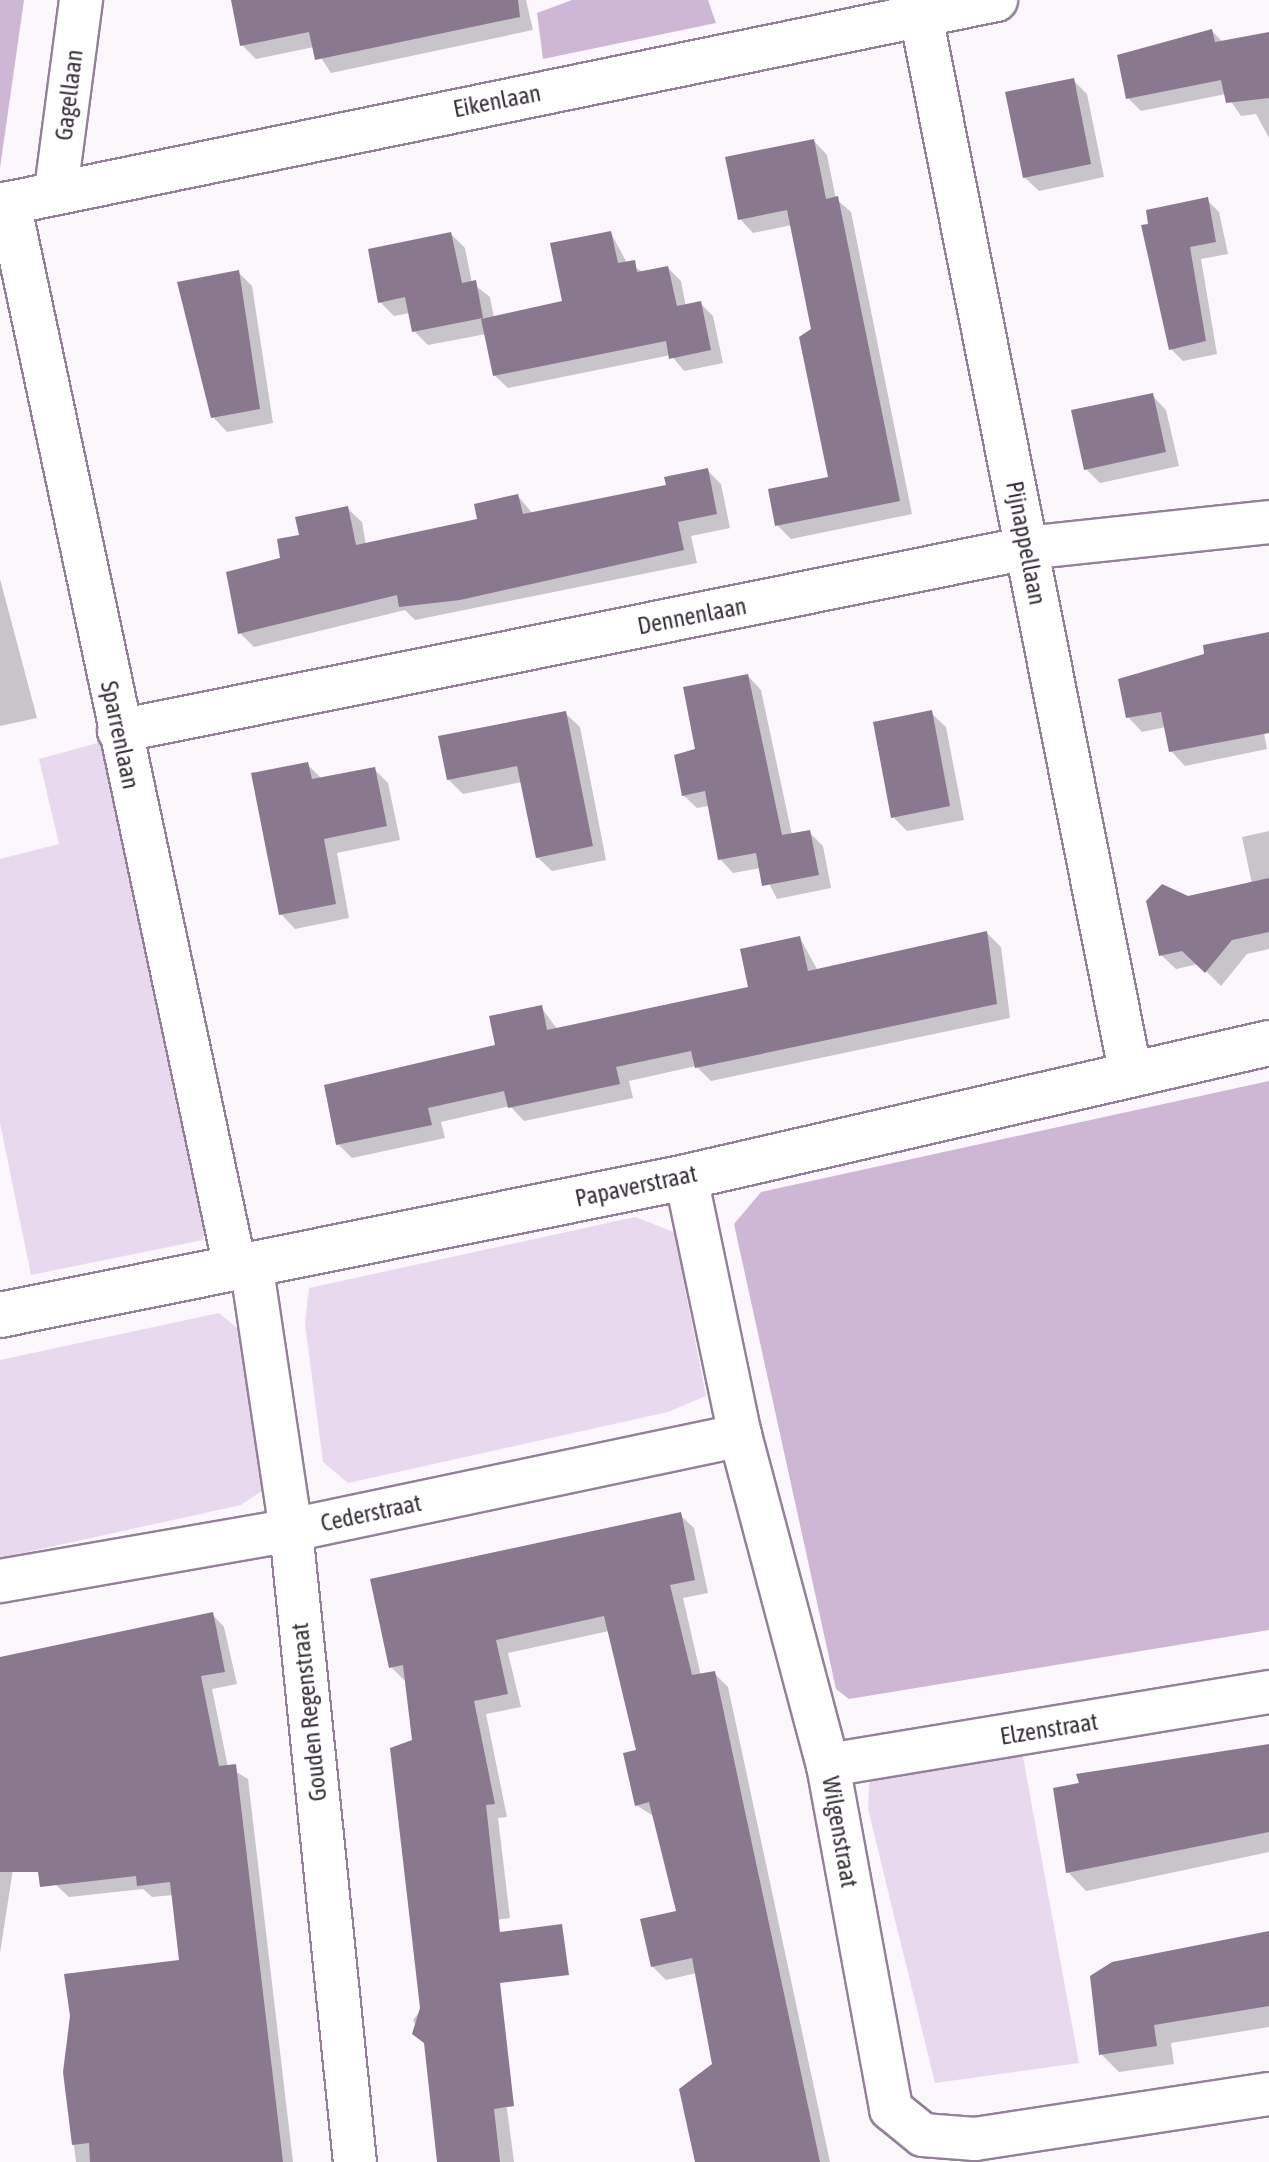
<!DOCTYPE html>
<style>
body{margin:0}
#map{position:relative;width:1269px;height:2162px;overflow:hidden;background:#fbf7fd;font-family:"Asap Condensed",sans-serif}
div>[style]{position:absolute}
.green>*{inset:0;background:#e9d9ee}
.forest>*{inset:0;background:#ceb7d5}
.shadow>*{inset:0;background:#0003}
.building>*{inset:0;background:#8a788f}
.roads{filter:drop-shadow(2px 0 #938199) drop-shadow(-2px 0 #938199) drop-shadow(0 2px #938199) drop-shadow(0 -2px #938199)}
.street>*{height:42px;margin:-21px;padding:0 21px;transform-origin:21px;border-radius:21px;background:#fff}
.secondary>*{height:44px;margin:-22px;padding:0 22px;transform-origin:22px;border-radius:22px;background:#fff}
span{translate:-50% -50%;white-space:nowrap;text-align:center;line-height:1.15;-webkit-text-stroke:8px #fff;paint-order:stroke}
.street-label{font-size:24px;color:#38303a}
</style>
<div id="map">
<div class="green">
<i style="clip-path:polygon(108px 740px,210px 1209px,203px 1240px,31px 1275px,0 1123px,0 859px,59px 844px,39px 759px)"></i>
<i style="clip-path:polygon(635px 1217px,674px 1232px,706px 1396px,668px 1412px,348px 1483px,323px 1462px,305px 1324px,309px 1288px)"></i>
<i style="clip-path:polygon(219px 1313px,242px 1332px,262px 1491px,241px 1505px,0 1558px,0 1360px)"></i>
<i style="clip-path:polygon(1021px 1746px,1079px 2063px,935px 2083px,868px 1809px,870px 1772px)"></i>
</div>
<div class="forest">
<i style="clip-path:polygon(0 0,24px 0,0 168px)"></i>
<i style="clip-path:polygon(572px 0,708px 0,716px 23px,543px 59px,537px 13px)"></i>
<i style="clip-path:polygon(1269px 1081px,1269px 1630px,849px 1699px,836px 1689px,734px 1224px,761px 1192px)"></i>
</div>
<div class="shadow">
<i style="clip-path:polygon(233px 0,526px 0,533px 30px,331px 73px,314px 47px,256px 59px,242px 45px)"></i>
<i style="clip-path:polygon(1212px 31px,1224px 43px,1269px 34px,1269px 138px,1256px 114px,1241px 116px,1226px 94px,1141px 111px,1128px 98px)"></i>
<i style="clip-path:polygon(1073px 80px,1087px 94px,1104px 177px,1039px 191px,1024px 177px)"></i>
<i style="clip-path:polygon(814px 141px,827px 155px,836px 199px,851px 212px,912px 514px,791px 539px,777px 525px,830px 478px,813px 330px,792px 225px,753px 233px,740px 219px)"></i>
<i style="clip-path:polygon(1207px 200px,1219px 212px,1228px 254px,1201px 259px,1217px 354px,1183px 361px,1171px 349px,1144px 226px)"></i>
<i style="clip-path:polygon(611px 233px,627px 263px,645px 273px,668px 268px,681px 281px,686px 307px,700px 303px,713px 316px,723px 363px,684px 371px,671px 355px,508px 388px,494px 375px,486px 334px,428px 345px,414px 331px,410px 313px,394px 316px,380px 302px,451px 234px,465px 248px,472px 283px,490px 297px,494px 318px,565px 303px)"></i>
<i style="clip-path:polygon(238px 272px,252px 286px,273px 423px,227px 432px,213px 417px)"></i>
<i style="clip-path:polygon(1152px 395px,1166px 410px,1179px 466px,1100px 483px,1086px 469px)"></i>
<i style="clip-path:polygon(707px 470px,721px 484px,730px 528px,691px 536px,697px 563px,415px 620px,405px 610px,254px 647px,240px 633px,301px 537px,347px 508px,362px 522px,366px 545px,480px 521px,518px 496px,533px 514px,668px 487px)"></i>
<i style="clip-path:polygon(0 579px,37px 718px,0 726px)"></i>
<i style="clip-path:polygon(1251px 664px,1267px 749px,1185px 766px,1171px 751px,1166px 727px,1142px 732px,1128px 717px)"></i>
<i style="clip-path:polygon(748px 676px,761px 690px,792px 835px,809px 832px,823px 846px,831px 888px,777px 899px,761px 868px,733px 873px,720px 859px,709px 806px,697px 808px,683px 795px,698px 751px)"></i>
<i style="clip-path:polygon(565px 713px,580px 727px,606px 860px,552px 871px,537px 857px,522px 782px,463px 794px,448px 779px)"></i>
<i style="clip-path:polygon(931px 713px,946px 727px,964px 820px,907px 831px,893px 817px)"></i>
<i style="clip-path:polygon(307px 764px,322px 779px,374px 769px,388px 783px,400px 840px,337px 853px,349px 918px,295px 929px,281px 914px)"></i>
<i style="clip-path:polygon(1269px 831px,1269px 949px,1247px 954px,1221px 986px,1199px 964px,1176px 969px,1161px 955px,1187px 898px,1252px 884px,1242px 837px)"></i>
<i style="clip-path:polygon(987px 933px,1001px 947px,1010px 1018px,711px 1081px,696px 1066px,629px 1081px,633px 1098px,524px 1121px,510px 1106px,441px 1122px,445px 1138px,352px 1158px,338px 1144px,497px 1047px,541px 1007px,557px 1029px,750px 988px,800px 938px,818px 971px)"></i>
<i style="clip-path:polygon(680px 1515px,694px 1528px,708px 1593px,683px 1598px,701px 1676px,714px 1673px,728px 1687px,830px 2162px,697px 2162px,714px 2065px,697px 1973px,666px 1980px,652px 1966px,678px 1913px,655px 1817px,636px 1805px,638px 1751px,609px 1631px,508px 1653px,521px 1707px,486px 1714px,507px 1817px,498px 1818px,510px 1918px,482px 1922px,514px 2162px,440px 2162px,426px 2046px,413px 2020px,422px 2009px,414px 1741px,405px 1681px,391px 1667px)"></i>
<i style="clip-path:polygon(212px 1614px,224px 1627px,237px 1684px,212px 1689px,228px 1767px,248px 1779px,293px 2162px,76px 2162px,65px 2072px,181px 1962px,174px 1895px,152px 1897px,143px 1889px,69px 1897px,56px 1885px,36px 1721px,0 1953px,0 1659px)"></i>
<i style="clip-path:polygon(1269px 1746px,1269px 1852px,1086px 1891px,1068px 1872px)"></i>
<i style="clip-path:polygon(1269px 1935px,1269px 2027px,1171px 2043px,1174px 2064px,1119px 2072px,1101px 2054px)"></i>
</div>
<div class="building">
<i style="clip-path:polygon(231px 0,518px 0,520px 17px,315px 60px,309px 32px,240px 46px)"></i>
<i style="clip-path:polygon(1212px 29px,1215px 42px,1269px 32px,1269px 98px,1226px 103px,1221px 80px,1126px 99px,1117px 55px)"></i>
<i style="clip-path:polygon(1074px 78px,1091px 164px,1023px 178px,1005px 92px)"></i>
<i style="clip-path:polygon(814px 139px,826px 199px,838px 196px,900px 501px,775px 526px,768px 489px,828px 477px,799px 337px,811px 329px,787px 210px,738px 220px,725px 157px)"></i>
<i style="clip-path:polygon(1208px 197px,1216px 242px,1190px 247px,1206px 341px,1169px 350px,1141px 225px,1148px 224px,1146px 210px)"></i>
<i style="clip-path:polygon(611px 231px,618px 263px,635px 260px,637px 272px,668px 266px,677px 306px,701px 301px,711px 350px,669px 359px,666px 341px,493px 376px,481px 319px,562px 301px,550px 243px)"></i>
<i style="clip-path:polygon(451px 232px,462px 283px,476px 280px,483px 318px,412px 332px,405px 297px,378px 303px,368px 249px)"></i>
<i style="clip-path:polygon(239px 270px,260px 409px,211px 418px,177px 282px)"></i>
<i style="clip-path:polygon(1153px 393px,1166px 452px,1084px 470px,1071px 410px)"></i>
<i style="clip-path:polygon(708px 468px,717px 514px,678px 522px,684px 550px,460px 600px,399px 607px,397px 595px,238px 634px,226px 572px,280px 558px,277px 539px,299px 535px,295px 517px,348px 506px,356px 545px,477px 519px,474px 504px,518px 494px,523px 514px,666px 485px,664px 477px)"></i>
<i style="clip-path:polygon(1269px 632px,1269px 733px,1169px 752px,1161px 712px,1126px 718px,1118px 679px,1204px 654px,1203px 645px)"></i>
<i style="clip-path:polygon(748px 674px,782px 835px,810px 830px,819px 875px,762px 886px,756px 853px,718px 860px,705px 791px,682px 796px,674px 755px,695px 749px,683px 687px)"></i>
<i style="clip-path:polygon(932px 710px,950px 806px,891px 818px,873px 722px)"></i>
<i style="clip-path:polygon(566px 711px,593px 846px,536px 858px,517px 766px,447px 780px,438px 736px)"></i>
<i style="clip-path:polygon(308px 762px,312px 779px,375px 767px,387px 826px,324px 839px,336px 904px,279px 915px,251px 773px)"></i>
<i style="clip-path:polygon(1269px 878px,1269px 932px,1232px 940px,1205px 973px,1182px 951px,1159px 956px,1146px 901px,1162px 884px,1188px 896px)"></i>
<i style="clip-path:polygon(987px 931px,997px 1004px,695px 1068px,691px 1051px,616px 1067px,620px 1084px,508px 1108px,504px 1091px,428px 1108px,432px 1125px,336px 1145px,324px 1085px,495px 1045px,489px 1016px,542px 1005px,547px 1030px,748px 987px,740px 949px,800px 936px,808px 971px)"></i>
<i style="clip-path:polygon(681px 1512px,695px 1580px,670px 1585px,692px 1675px,715px 1671px,820px 2162px,695px 2162px,679px 2089px,712px 2064px,692px 1958px,651px 1967px,640px 1919px,676px 1911px,649px 1802px,635px 1806px,623px 1753px,636px 1750px,604px 1616px,496px 1640px,508px 1694px,474px 1701px,495px 1804px,486px 1805px,500px 1932px,562px 1924px,569px 1975px,500px 1983px,514px 2106px,494px 2109px,500px 2162px,437px 2162px,424px 2043px,412px 2034px,420px 2008px,390px 1748px,412px 1740px,403px 1665px,389px 1668px,370px 1579px)"></i>
<i style="clip-path:polygon(213px 1612px,225px 1672px,201px 1676px,219px 1766px,236px 1764px,283px 2162px,90px 2162px,89px 2143px,72px 2145px,63px 2072px,70px 2016px,64px 1974px,179px 1960px,170px 1882px,137px 1886px,136px 1876px,40px 1887px,38px 1872px,0 1872px,0 1657px)"></i>
<i style="clip-path:polygon(1269px 1744px,1269px 1832px,1066px 1873px,1053px 1788px,1079px 1783px,1076px 1774px)"></i>
<i style="clip-path:polygon(1269px 1931px,1269px 2006px,1154px 2025px,1157px 2046px,1099px 2055px,1090px 1976px,1112px 1962px)"></i>
</div>
<div class="roads">
<div class="street">
<i style="left:921px;top:16px;width:1076px;rotate:78.79deg"></i>
<i style="left:56px;top:190px;width:192px;rotate:-82.5deg"></i>
<i style="left:9px;top:203px;width:1088px;rotate:78.01deg"></i>
<i style="left:0;top:205px;width:1017px;rotate:-11.63deg"></i>
<i style="left:119px;top:731px;width:926px;rotate:-11.39deg"></i>
<i style="left:1027px;top:548px;width:243px;rotate:-6.1deg"></i>
<i style="left:686px;top:1177px;width:264px;rotate:78.2deg"></i>
<i style="left:740px;top:1435px;width:342px;rotate:75.1deg"></i>
<i style="left:828px;top:1765px;width:350px;rotate:79.6deg"></i>
<i style="left:891px;top:2109px;width:41px;rotate:39.1deg"></i>
<i style="left:923px;top:2135px;width:52px;rotate:4.4deg"></i>
<i style="left:975px;top:2139px;width:297px;rotate:-8.7deg"></i>
<i style="left:251px;top:1263px;width:270px;rotate:81.5deg"></i>
<i style="left:291px;top:1530px;width:635px;rotate:84.22deg"></i>
<i style="left:0;top:1581px;width:295px;rotate:-9.9deg"></i>
<i style="left:291px;top:1530px;width:459px;rotate:-11.9deg"></i>
<i style="left:828px;top:1765px;width:447px;rotate:-9.4deg"></i>
</div>
<div class="secondary">
<i style="left:0;top:1315px;width:700px;rotate:-11.37deg"></i>
<i style="left:686px;top:1177px;width:598px;rotate:-12.94deg"></i>
</div>
</div>
<div class="street-label">
<span style="left:69px;top:95px;rotate:-83deg">Gagellaan</span>
<span style="left:497px;top:101px;rotate:-11deg">Eikenlaan</span>
<span style="left:1026px;top:543px;rotate:79deg">Pijnappellaan</span>
<span style="left:692px;top:616px;rotate:-11deg">Dennenlaan</span>
<span style="left:120px;top:735px;rotate:78deg">Sparrenlaan</span>
<span style="left:636px;top:1186px;rotate:-12deg">Papaverstraat</span>
<span style="left:371px;top:1513px;rotate:-12deg">Cederstraat</span>
<span style="left:309px;top:1712px;rotate:-96deg">Gouden Regenstraat</span>
<span style="left:1049px;top:1729px;rotate:-9deg">Elzenstraat</span>
<span style="left:840px;top:1832px;rotate:80deg">Wilgenstraat</span>
</div>
</div>
